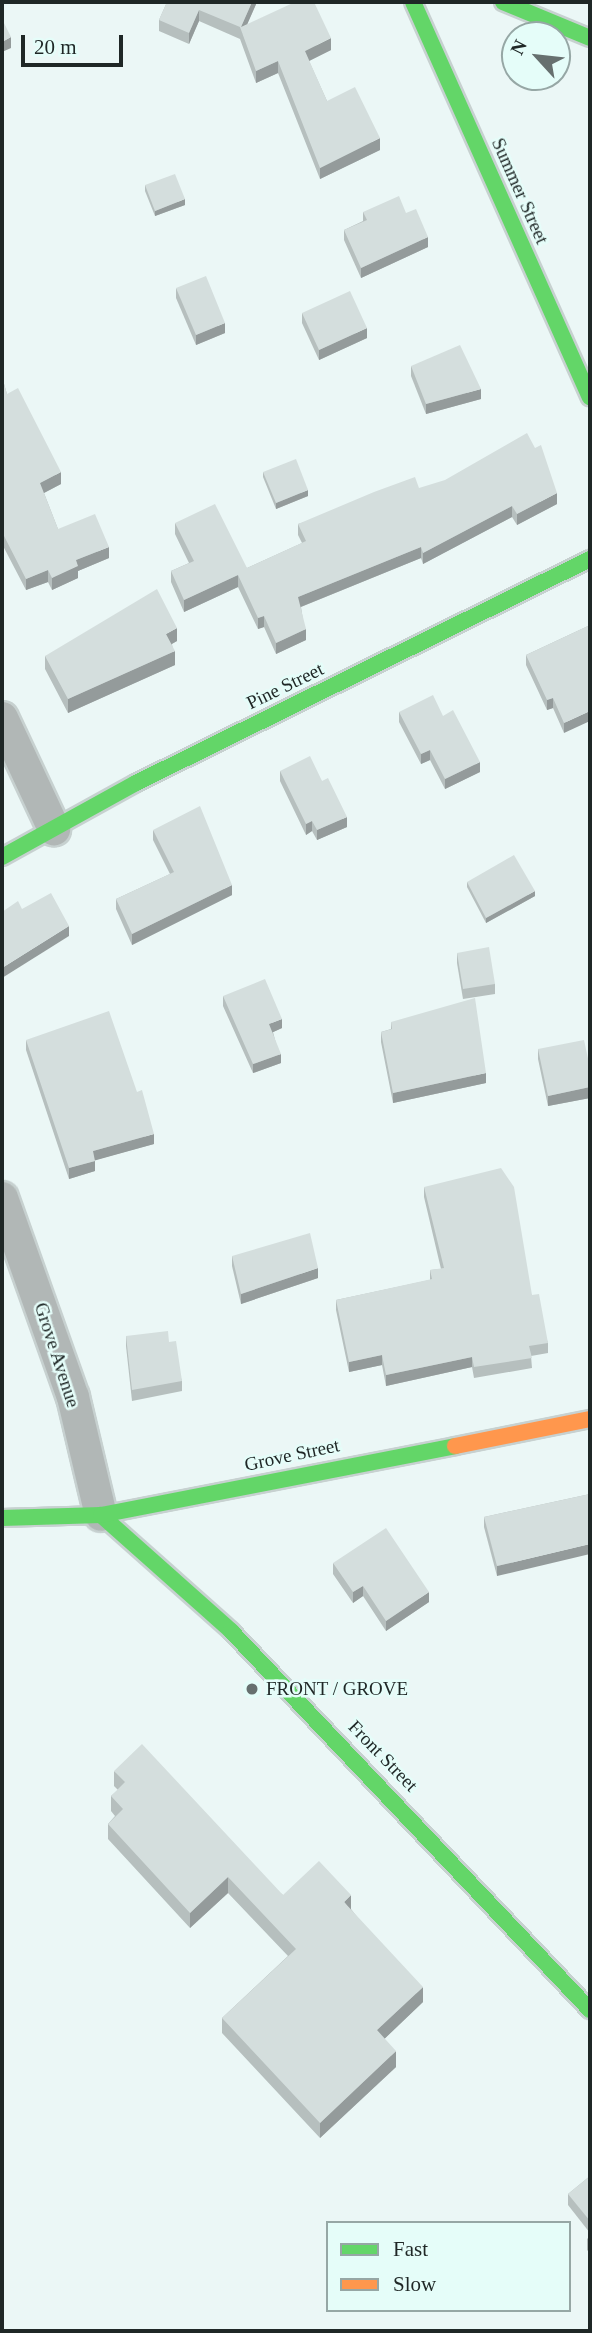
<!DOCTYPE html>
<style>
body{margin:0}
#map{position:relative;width:592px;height:2333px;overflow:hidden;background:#ebf7f6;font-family:"Times New Roman",serif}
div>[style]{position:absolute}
.roads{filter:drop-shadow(2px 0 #c7d1d0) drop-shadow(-2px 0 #c7d1d0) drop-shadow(0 2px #c7d1d0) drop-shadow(0 -2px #c7d1d0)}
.street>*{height:32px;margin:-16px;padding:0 16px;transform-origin:16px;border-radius:16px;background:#b1b7b6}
.fast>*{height:16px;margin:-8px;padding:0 8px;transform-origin:8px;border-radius:8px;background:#63d668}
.slow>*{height:16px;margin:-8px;padding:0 8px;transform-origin:8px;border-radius:8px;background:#ff974d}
.wall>*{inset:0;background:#b6bfbe}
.shaded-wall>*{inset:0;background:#949b9b}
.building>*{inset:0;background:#d4dedd}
.dots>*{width:19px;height:19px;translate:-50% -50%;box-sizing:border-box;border:4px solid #e5fdf9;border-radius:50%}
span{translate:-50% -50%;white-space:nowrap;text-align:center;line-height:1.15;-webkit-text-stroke:5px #e5fdf9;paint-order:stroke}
.street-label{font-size:19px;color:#1f2726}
.poi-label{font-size:19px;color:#1f2726}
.left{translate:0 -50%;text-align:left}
.frame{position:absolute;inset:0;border:4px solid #1f2726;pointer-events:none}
.legend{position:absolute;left:326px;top:2221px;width:245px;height:91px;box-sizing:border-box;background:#e5fdf9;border:2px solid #96a7a5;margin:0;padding:9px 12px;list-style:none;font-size:21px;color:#1f2726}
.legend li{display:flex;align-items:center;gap:14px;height:35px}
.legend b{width:35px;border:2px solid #96a7a5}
.north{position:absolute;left:501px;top:21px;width:70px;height:70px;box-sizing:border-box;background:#e5fdf9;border:2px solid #96a7a5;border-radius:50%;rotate:297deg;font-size:19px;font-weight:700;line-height:28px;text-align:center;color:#1f2726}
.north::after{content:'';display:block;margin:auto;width:24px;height:32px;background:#66706f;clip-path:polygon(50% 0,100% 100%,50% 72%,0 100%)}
.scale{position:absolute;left:21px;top:35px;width:102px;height:32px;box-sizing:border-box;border:4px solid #1f2726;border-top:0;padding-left:9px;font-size:21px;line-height:24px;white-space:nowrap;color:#1f2726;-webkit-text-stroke:5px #e5fdf9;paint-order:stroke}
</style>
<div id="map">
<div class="roads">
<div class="street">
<i style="left:2px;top:718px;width:123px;rotate:64.9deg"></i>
<i style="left:2px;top:1198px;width:211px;rotate:70.4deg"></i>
<i style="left:73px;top:1397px;width:121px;rotate:76.7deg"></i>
</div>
<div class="fast">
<i style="left:413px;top:2px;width:433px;rotate:65.9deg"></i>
<i style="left:503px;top:2px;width:94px;rotate:22.5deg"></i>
<i style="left:2px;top:857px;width:153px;rotate:-28.9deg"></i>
<i style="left:136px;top:783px;width:506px;rotate:-26.26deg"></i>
<i style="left:101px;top:1515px;width:174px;rotate:41.7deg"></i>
<i style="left:231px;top:1631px;width:522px;rotate:46.55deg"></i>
<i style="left:2px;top:1518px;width:99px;rotate:-1.7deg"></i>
<i style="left:101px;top:1515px;width:361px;rotate:-11deg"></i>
</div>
<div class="slow">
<i style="left:455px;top:1446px;width:138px;rotate:-11.3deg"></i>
</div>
</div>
<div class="wall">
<i style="clip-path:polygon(167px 2px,257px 2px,247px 24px,331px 50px,309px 61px,327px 101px,380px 150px,320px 179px,278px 73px,256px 83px,240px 39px,199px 21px,189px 44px,159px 31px,159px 20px)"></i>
<i style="clip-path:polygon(145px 185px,185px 205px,155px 216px,145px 191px)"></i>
<i style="clip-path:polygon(363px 212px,406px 213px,428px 247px,361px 278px,344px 240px,344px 230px,363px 221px)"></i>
<i style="clip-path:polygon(176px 288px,225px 333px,196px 345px,176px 298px)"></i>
<i style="clip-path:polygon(302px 313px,367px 338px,319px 360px,302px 323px)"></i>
<i style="clip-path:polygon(411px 366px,481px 399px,426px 414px,411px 376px)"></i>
<i style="clip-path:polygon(2px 377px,7px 394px,61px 484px,44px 493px,58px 529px,109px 558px,78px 571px,78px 578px,52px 590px,48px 582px,26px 590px,2px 544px)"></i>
<i style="clip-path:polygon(263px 472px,308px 496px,276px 509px,263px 477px)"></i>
<i style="clip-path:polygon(419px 488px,557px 504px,517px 525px,512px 517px,423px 564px,421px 558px,301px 607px,306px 640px,276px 654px,264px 627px,258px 629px,238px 587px,184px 612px,171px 582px,171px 571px,189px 563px,175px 534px,175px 523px,247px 568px,302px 543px,298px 535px,298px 524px)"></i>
<i style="clip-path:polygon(588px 626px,564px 733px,553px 708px,547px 710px,526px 665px,526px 655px)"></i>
<i style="clip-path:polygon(177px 641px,172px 644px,175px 665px,68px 713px,45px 669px,45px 656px)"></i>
<i style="clip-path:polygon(399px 712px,443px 716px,480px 772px,445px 789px,430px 760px,421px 764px,399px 722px)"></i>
<i style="clip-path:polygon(280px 771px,322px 781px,347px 827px,317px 840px,312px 831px,306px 835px,280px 781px)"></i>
<i style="clip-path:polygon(153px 830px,232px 895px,132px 945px,116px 909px,116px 899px,170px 874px,153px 840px)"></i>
<i style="clip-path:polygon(467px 882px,535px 896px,486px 923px,467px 887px)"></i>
<i style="clip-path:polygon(457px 953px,495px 984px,495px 994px,463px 999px,457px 963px)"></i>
<i style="clip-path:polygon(223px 996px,282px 1028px,273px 1032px,281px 1063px,253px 1073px,223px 1006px)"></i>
<i style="clip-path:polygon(391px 1022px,486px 1083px,393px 1103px,381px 1042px,381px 1032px,391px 1029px)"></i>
<i style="clip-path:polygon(26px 1040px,154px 1144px,95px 1160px,95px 1171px,69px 1179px,26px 1050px)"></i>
<i style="clip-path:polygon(538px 1049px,590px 1068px,590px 1098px,548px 1106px,538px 1059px)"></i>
<i style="clip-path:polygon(424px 1187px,532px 1295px,548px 1343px,548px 1353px,531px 1356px,532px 1368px,474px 1378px,472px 1367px,386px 1386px,382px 1365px,349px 1372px,336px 1310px,336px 1300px,430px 1280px,430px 1270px,441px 1269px,424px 1197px)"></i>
<i style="clip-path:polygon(232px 1256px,318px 1278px,241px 1304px,232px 1266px)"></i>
<i style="clip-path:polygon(126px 1336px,169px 1342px,182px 1381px,182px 1391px,132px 1401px,126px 1346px)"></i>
<i style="clip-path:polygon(590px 1494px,497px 1576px,484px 1527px,484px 1517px)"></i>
<i style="clip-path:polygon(333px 1563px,429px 1602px,386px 1631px,363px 1596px,353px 1603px,333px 1574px)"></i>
<i style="clip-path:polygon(114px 1771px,283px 1895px,351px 1909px,423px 2002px,384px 2039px,396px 2067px,320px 2138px,222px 2033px,222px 2018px,288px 1956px,228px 1893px,190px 1928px,108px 1839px,108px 1824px,115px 1816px,111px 1811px,111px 1796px,118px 1790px,114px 1786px)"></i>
<i style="clip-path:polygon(590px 2176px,590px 2233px,568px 2205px,568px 2194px)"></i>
<i style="clip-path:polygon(590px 2236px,590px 2253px,587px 2250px,587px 2239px)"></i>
</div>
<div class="shaded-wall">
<i style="clip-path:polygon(252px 2px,257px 2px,243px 34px,241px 27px)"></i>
<i style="clip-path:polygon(199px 10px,199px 21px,189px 44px,189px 33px)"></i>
<i style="clip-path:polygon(11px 37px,11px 48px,2px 52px,2px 42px)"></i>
<i style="clip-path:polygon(331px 38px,331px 50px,305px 63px,305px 51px)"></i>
<i style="clip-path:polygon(278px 61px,278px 73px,256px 83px,256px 71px)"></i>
<i style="clip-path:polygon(380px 138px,380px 150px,320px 179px,320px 168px)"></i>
<i style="clip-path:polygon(185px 199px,185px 205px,155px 216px,155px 211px)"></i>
<i style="clip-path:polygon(428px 237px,428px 247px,361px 278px,361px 268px)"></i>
<i style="clip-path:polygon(225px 323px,225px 333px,196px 345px,196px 335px)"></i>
<i style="clip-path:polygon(367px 328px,367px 338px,319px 360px,319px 350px)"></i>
<i style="clip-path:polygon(481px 389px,481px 399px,426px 414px,426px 404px)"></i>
<i style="clip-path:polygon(61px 472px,61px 484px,40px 495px,40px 483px)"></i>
<i style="clip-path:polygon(308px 490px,308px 496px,276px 509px,276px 503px)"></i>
<i style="clip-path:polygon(557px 493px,557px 504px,517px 525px,517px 514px)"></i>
<i style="clip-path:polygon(512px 506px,512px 517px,423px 564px,423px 553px)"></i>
<i style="clip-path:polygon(109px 547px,109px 558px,78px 571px,78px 578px,52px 590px,52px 578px,76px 560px)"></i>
<i style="clip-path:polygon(421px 547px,421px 558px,298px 608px,298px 597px)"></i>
<i style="clip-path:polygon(48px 570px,48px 582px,26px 590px,26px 579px)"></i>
<i style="clip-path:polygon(238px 575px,238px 587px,184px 612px,184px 600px)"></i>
<i style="clip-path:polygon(264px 616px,264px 627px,258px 629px,258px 618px)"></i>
<i style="clip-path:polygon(177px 628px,177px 641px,166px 647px,166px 634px)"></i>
<i style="clip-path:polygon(306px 629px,306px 640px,276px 654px,276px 643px)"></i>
<i style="clip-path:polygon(175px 651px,175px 665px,68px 713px,68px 699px)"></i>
<i style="clip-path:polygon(553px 698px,553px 708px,547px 710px,547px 700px)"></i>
<i style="clip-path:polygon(590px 711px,590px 721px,564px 733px,564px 723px)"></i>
<i style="clip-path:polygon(430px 750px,430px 760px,421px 764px,421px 754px)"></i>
<i style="clip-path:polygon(480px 762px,480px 772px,445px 789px,445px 779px)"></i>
<i style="clip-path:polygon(347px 817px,347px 827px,317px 840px,317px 830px)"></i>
<i style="clip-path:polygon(312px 821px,312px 831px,306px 835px,306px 824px)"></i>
<i style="clip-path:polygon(232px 885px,232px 895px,132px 945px,132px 934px)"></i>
<i style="clip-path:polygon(535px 891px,535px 896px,486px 923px,486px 918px)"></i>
<i style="clip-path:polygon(69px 926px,69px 936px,2px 978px,2px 968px)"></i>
<i style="clip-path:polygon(282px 1019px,282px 1028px,269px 1034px,269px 1024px)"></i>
<i style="clip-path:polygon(281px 1054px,281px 1063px,253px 1073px,253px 1064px)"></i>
<i style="clip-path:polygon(486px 1073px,486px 1083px,393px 1103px,393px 1093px)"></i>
<i style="clip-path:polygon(590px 1087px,590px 1098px,548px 1106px,548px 1096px)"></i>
<i style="clip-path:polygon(154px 1134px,154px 1144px,93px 1161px,93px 1151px)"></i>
<i style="clip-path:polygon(95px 1161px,95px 1171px,69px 1179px,69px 1168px)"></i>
<i style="clip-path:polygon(318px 1268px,318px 1278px,241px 1304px,241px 1294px)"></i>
<i style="clip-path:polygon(382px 1355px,382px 1365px,349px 1372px,349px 1362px)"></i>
<i style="clip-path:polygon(472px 1357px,472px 1367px,386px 1386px,386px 1375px)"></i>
<i style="clip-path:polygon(590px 1544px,590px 1554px,497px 1576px,497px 1566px)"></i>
<i style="clip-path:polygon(363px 1586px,363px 1596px,353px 1603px,353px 1592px)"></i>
<i style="clip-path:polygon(429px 1592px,429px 1602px,386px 1631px,386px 1621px)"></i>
<i style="clip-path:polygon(228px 1877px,228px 1893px,190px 1928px,190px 1913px)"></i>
<i style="clip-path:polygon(351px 1895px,351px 1911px,344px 1902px)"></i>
<i style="clip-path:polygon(423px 1987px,423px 2002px,377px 2046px,377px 2030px)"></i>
<i style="clip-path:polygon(396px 2051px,396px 2067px,320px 2138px,320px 2123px)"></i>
</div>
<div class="building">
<i style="clip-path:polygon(167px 2px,252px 2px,241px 27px,295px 2px,314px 2px,331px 38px,305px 51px,327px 101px,355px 87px,380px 138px,320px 168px,278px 61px,256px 71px,240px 27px,199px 10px,189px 33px,159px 20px)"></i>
<i style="clip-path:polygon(2px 19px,11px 37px,2px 42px)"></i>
<i style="clip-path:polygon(175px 174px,185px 199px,155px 211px,145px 185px)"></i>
<i style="clip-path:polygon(399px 196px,406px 213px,416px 209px,428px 237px,361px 268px,344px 230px,367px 220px,363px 212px)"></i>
<i style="clip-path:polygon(206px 276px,225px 323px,196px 335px,176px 288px)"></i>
<i style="clip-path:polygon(350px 291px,367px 328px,319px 350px,302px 313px)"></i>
<i style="clip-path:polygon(460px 345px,481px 389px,426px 404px,411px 366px)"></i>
<i style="clip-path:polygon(2px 377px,7px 394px,18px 388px,61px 472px,40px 483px,58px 529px,95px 514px,109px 547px,76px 560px,78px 566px,52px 578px,48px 570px,26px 579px,2px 532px)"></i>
<i style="clip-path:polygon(527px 433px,535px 448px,541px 445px,557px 493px,517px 514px,512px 506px,423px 553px,421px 547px,298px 597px,306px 629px,276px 643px,264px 616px,258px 618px,238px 575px,184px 600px,171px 571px,194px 561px,175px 523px,215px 504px,247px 568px,306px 541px,298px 524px,374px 492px,415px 477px,419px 488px,445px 480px)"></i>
<i style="clip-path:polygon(296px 459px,308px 490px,276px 503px,263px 472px)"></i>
<i style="clip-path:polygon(157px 589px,177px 628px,166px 634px,175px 651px,68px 699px,45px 656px)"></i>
<i style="clip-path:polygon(588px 626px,590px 630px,590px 711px,564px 723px,553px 698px,547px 700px,526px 655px)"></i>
<i style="clip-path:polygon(433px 695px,443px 716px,453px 710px,480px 762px,445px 779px,430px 750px,421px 754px,399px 712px)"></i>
<i style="clip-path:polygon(310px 756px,322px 781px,328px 778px,347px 817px,317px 830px,312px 821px,306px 824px,280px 771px)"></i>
<i style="clip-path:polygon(200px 806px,232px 885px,132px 934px,116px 899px,174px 872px,153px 830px)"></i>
<i style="clip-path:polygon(514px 855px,535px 891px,486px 918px,467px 882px)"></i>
<i style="clip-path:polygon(51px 893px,69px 926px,2px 968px,2px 912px,18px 901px,22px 909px)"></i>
<i style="clip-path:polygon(489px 947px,495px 984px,463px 989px,457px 953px)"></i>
<i style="clip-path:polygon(265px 979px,282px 1019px,269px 1024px,281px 1054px,253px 1064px,223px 996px)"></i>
<i style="clip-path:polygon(475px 998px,486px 1073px,393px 1093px,381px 1032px,392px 1029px,391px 1022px)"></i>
<i style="clip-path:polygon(109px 1011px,137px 1092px,142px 1090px,154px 1134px,93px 1151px,95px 1161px,69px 1168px,26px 1040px)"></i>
<i style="clip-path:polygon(584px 1040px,590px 1068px,590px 1087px,548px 1096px,538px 1049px)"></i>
<i style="clip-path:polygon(501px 1168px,514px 1187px,532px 1295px,539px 1294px,548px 1343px,529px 1346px,532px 1358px,474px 1367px,472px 1357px,386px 1375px,382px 1355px,349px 1362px,336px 1300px,432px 1279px,430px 1270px,444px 1268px,424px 1187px)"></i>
<i style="clip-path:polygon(310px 1233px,318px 1268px,241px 1294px,232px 1256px)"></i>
<i style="clip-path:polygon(168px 1331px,169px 1342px,176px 1341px,182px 1381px,132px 1390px,126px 1336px)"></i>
<i style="clip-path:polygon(590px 1494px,590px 1544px,497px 1566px,484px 1517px)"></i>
<i style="clip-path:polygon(386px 1528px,429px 1592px,386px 1621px,363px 1586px,353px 1592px,333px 1563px)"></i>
<i style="clip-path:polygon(142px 1744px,283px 1895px,319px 1861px,351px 1895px,344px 1902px,423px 1987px,377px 2030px,396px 2051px,320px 2123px,222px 2018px,296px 1949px,228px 1877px,190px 1913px,108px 1824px,123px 1809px,111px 1796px,125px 1782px,114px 1771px)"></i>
<i style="clip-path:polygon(590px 2176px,590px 2221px,568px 2194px)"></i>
</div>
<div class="dots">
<i style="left:252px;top:1689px;background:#66706f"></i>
</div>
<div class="street-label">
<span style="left:520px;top:191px;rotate:66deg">Summer Street</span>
<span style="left:285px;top:686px;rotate:-26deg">Pine Street</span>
<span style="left:57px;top:1355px;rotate:72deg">Grove Avenue</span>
<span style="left:292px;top:1455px;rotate:-12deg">Grove Street</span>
<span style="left:383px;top:1756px;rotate:46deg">Front Street</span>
</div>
<div class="poi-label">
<span class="left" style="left:266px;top:1689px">FRONT / GROVE</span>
</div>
<div class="frame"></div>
<ul class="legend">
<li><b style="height:9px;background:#63d668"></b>Fast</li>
<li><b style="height:9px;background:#ff974d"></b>Slow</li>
</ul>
<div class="north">N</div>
<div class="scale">20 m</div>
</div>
